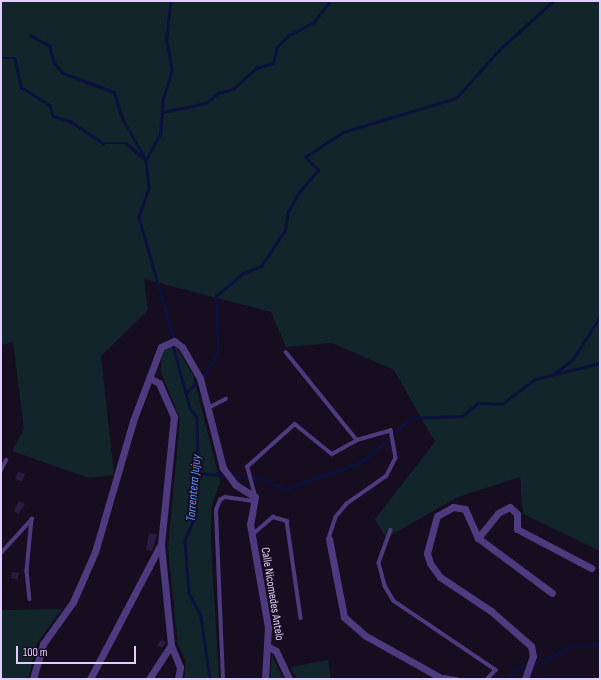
<!DOCTYPE html>
<style>
body{margin:0}
#map{position:relative;width:601px;height:680px;overflow:hidden;background:#160e20;font-family:"Sofia Sans Condensed",sans-serif}
div>[style]{position:absolute}
.green>*{inset:0;background:#11252a}
.shadow>*{inset:0;background:#0007}
.stream>*{height:2.5px;margin:-1.25px;padding:0 1.25px;transform-origin:1.25px;border-radius:1.25px;background:#0b113c}
.building>*{inset:0;background:#2c1a41}
.service>*{height:3.5px;margin:-1.75px;padding:0 1.75px;transform-origin:1.75px;border-radius:1.75px;background:#4e3a7e}
.minor>*{height:7px;margin:-3.5px;padding:0 3.5px;transform-origin:3.5px;border-radius:3.5px;background:#4e3a7e}
span{translate:-50% -50%;white-space:nowrap;text-align:center;line-height:1.15;-webkit-text-stroke:4px #160e20;paint-order:stroke}
.street-label{font-size:12px;color:#e0cffd}
.water-label{font-size:13px;color:#618dfa;font-style:italic}
.frame{position:absolute;inset:0;border:2px solid #e0cffd;pointer-events:none}
.scale{position:absolute;left:16px;top:646px;width:120px;height:18px;box-sizing:border-box;border:2px solid #e0cffd;border-top:0;padding-left:5px;font-size:12px;line-height:14px;white-space:nowrap;color:#e0cffd;-webkit-text-stroke:3px #160e20;paint-order:stroke}
</style>
<div id="map">
<div class="green">
<i style="clip-path:polygon(1px 1px,600px 1px,600px 551px,523px 514px,520px 477px,458px 497px,386px 538px,375px 519px,435px 442px,394px 370px,332px 343px,286px 347px,271px 312px,144px 279px,148px 310px,101px 356px,114px 475px,89px 478px,12px 451px,24px 429px,13px 342px,1px 345px)"></i>
<i style="clip-path:polygon(167px 347px,176px 347px,193px 375px,220px 482px,211px 508px,211px 543px,219px 679px,184px 679px,186px 661px,178px 645px,168px 549px,180px 418px,161px 373px,162px 353px)"></i>
<i style="clip-path:polygon(62px 609px,37px 643px,28px 679px,1px 679px,1px 610px)"></i>
<i style="clip-path:polygon(272px 655px,283px 679px,270px 679px)"></i>
<i style="clip-path:polygon(328px 660px,331px 679px,297px 679px,291px 667px)"></i>
</div>
<div class="shadow">
<i style="clip-path:polygon(24px 504px,20px 514px,16px 512px)"></i>
<i style="clip-path:polygon(156px 536px,153px 551px,148px 550px)"></i>
<i style="clip-path:polygon(13px 573px,20px 575px,19px 580px,12px 578px)"></i>
<i style="clip-path:polygon(165px 644px,165px 650px,158px 646px)"></i>
</div>
<div class="stream">
<i style="left:30px;top:35px;width:23px;rotate:29deg"></i>
<i style="left:50px;top:46px;width:16px;rotate:76deg"></i>
<i style="left:54px;top:62px;width:14px;rotate:51deg"></i>
<i style="left:63px;top:73px;width:54px;rotate:20.4deg"></i>
<i style="left:114px;top:92px;width:28px;rotate:72deg"></i>
<i style="left:123px;top:119px;width:47px;rotate:60.7deg"></i>
<i style="left:146px;top:160px;width:28px;rotate:84deg"></i>
<i style="left:149px;top:188px;width:31px;rotate:109deg"></i>
<i style="left:139px;top:217px;width:124px;rotate:74.1deg"></i>
<i style="left:1px;top:58px;width:14px"></i>
<i style="left:15px;top:58px;width:30px;rotate:78deg"></i>
<i style="left:21px;top:87px;width:34px;rotate:32deg"></i>
<i style="left:50px;top:105px;width:11px;rotate:75deg"></i>
<i style="left:53px;top:116px;width:18px;rotate:16deg"></i>
<i style="left:70px;top:121px;width:40px;rotate:34deg"></i>
<i style="left:103px;top:143px;width:23px"></i>
<i style="left:126px;top:143px;width:23px;rotate:41deg"></i>
<i style="left:163px;top:112px;width:44px;rotate:-11.8deg"></i>
<i style="left:206px;top:103px;width:16px;rotate:-40deg"></i>
<i style="left:218px;top:93px;width:16px;rotate:-15deg"></i>
<i style="left:233px;top:89px;width:31px;rotate:-42deg"></i>
<i style="left:256px;top:68px;width:18px;rotate:-16deg"></i>
<i style="left:273px;top:63px;width:16px;rotate:-76deg"></i>
<i style="left:277px;top:47px;width:17px;rotate:-45deg"></i>
<i style="left:289px;top:35px;width:28px;rotate:-27deg"></i>
<i style="left:314px;top:22px;width:26px;rotate:-53deg"></i>
<i style="left:146px;top:160px;width:30px;rotate:-62deg"></i>
<i style="left:160px;top:134px;width:35px;rotate:-85deg"></i>
<i style="left:163px;top:99px;width:30px;rotate:-73deg"></i>
<i style="left:172px;top:70px;width:32px;rotate:-101deg"></i>
<i style="left:166px;top:39px;width:38px;rotate:-83deg"></i>
<i style="left:173px;top:345px;width:65px;rotate:74.9deg"></i>
<i style="left:190px;top:408px;width:11px;rotate:52deg"></i>
<i style="left:197px;top:417px;width:56px;rotate:89deg"></i>
<i style="left:198px;top:473px;width:28px;rotate:107deg"></i>
<i style="left:190px;top:500px;width:20px;rotate:79deg"></i>
<i style="left:194px;top:520px;width:22px;rotate:114deg"></i>
<i style="left:185px;top:540px;width:53px;rotate:85.7deg"></i>
<i style="left:189px;top:593px;width:26px;rotate:62deg"></i>
<i style="left:201px;top:616px;width:64px;rotate:81.9deg"></i>
<i style="left:555px;top:373px;width:23px;rotate:-38deg"></i>
<i style="left:573px;top:359px;width:50px;rotate:-57.3deg"></i>
<i style="left:204px;top:375px;width:27px;rotate:-59deg"></i>
<i style="left:218px;top:352px;width:56px;rotate:-92deg"></i>
<i style="left:216px;top:296px;width:34px;rotate:-40deg"></i>
<i style="left:242px;top:274px;width:21px;rotate:-23deg"></i>
<i style="left:261px;top:266px;width:43px;rotate:-56.3deg"></i>
<i style="left:285px;top:230px;width:18px;rotate:-81deg"></i>
<i style="left:288px;top:212px;width:23px;rotate:-61deg"></i>
<i style="left:299px;top:192px;width:29px;rotate:-49deg"></i>
<i style="left:318px;top:170px;width:18px;rotate:-135deg"></i>
<i style="left:305px;top:157px;width:45px;rotate:-33.3deg"></i>
<i style="left:343px;top:132px;width:118px;rotate:-16.7deg"></i>
<i style="left:456px;top:98px;width:64px;rotate:-48.1deg"></i>
<i style="left:499px;top:50px;width:73px;rotate:-42.2deg"></i>
<i style="left:186px;top:393px;width:16px;rotate:-45deg"></i>
<i style="left:396px;top:432px;width:20px;rotate:-45deg"></i>
<i style="left:410px;top:418px;width:52px;rotate:-2.2deg"></i>
<i style="left:462px;top:416px;width:21px;rotate:-39deg"></i>
<i style="left:478px;top:403px;width:24px;rotate:2deg"></i>
<i style="left:502px;top:404px;width:41px;rotate:-37.1deg"></i>
<i style="left:535px;top:379px;width:67px;rotate:-13.8deg"></i>
<i style="left:198px;top:473px;width:64px;rotate:5.4deg"></i>
<i style="left:262px;top:479px;width:26px;rotate:23deg"></i>
<i style="left:286px;top:489px;width:80px;rotate:-19.8deg"></i>
<i style="left:361px;top:462px;width:36px;rotate:-39deg"></i>
<i style="left:506px;top:679px;width:16px;rotate:-45deg"></i>
<i style="left:517px;top:668px;width:25px;rotate:-14deg"></i>
<i style="left:541px;top:662px;width:32px;rotate:-28deg"></i>
<i style="left:569px;top:647px;width:31px;rotate:-6deg"></i>
</div>
<div class="building">
<i style="clip-path:polygon(18px 472px,25px 474px,22px 481px,15px 479px)"></i>
<i style="clip-path:polygon(19px 501px,25px 504px,19px 514px,14px 511px)"></i>
<i style="clip-path:polygon(149px 533px,157px 535px,152px 551px,146px 550px)"></i>
<i style="clip-path:polygon(12px 572px,19px 573px,18px 580px,11px 578px)"></i>
<i style="clip-path:polygon(160px 640px,166px 642px,163px 648px,157px 646px)"></i>
</div>
<div class="service">
<i style="left:286px;top:352px;width:113px;rotate:51.1deg"></i>
<i style="left:357px;top:440px;width:35px;rotate:-16deg"></i>
<i style="left:391px;top:430px;width:28px;rotate:80deg"></i>
<i style="left:396px;top:458px;width:20px;rotate:117deg"></i>
<i style="left:387px;top:476px;width:49px;rotate:145deg"></i>
<i style="left:347px;top:504px;width:17px;rotate:130deg"></i>
<i style="left:336px;top:517px;width:23px;rotate:108deg"></i>
<i style="left:208px;top:408px;width:20px;rotate:-27deg"></i>
<i style="left:1px;top:470px;width:11px;rotate:-63deg"></i>
<i style="left:255px;top:496px;width:30px;rotate:-105deg"></i>
<i style="left:247px;top:467px;width:64px;rotate:-41.9deg"></i>
<i style="left:295px;top:424px;width:48px;rotate:39deg"></i>
<i style="left:332px;top:454px;width:29px;rotate:-29deg"></i>
<i style="left:391px;top:530px;width:35px;rotate:110deg"></i>
<i style="left:379px;top:563px;width:24px;rotate:75deg"></i>
<i style="left:385px;top:586px;width:17px;rotate:59deg"></i>
<i style="left:394px;top:601px;width:123px;rotate:34.1deg"></i>
<i style="left:496px;top:670px;width:12px;rotate:132deg"></i>
<i style="left:252px;top:535px;width:28px;rotate:-41deg"></i>
<i style="left:273px;top:517px;width:15px;rotate:16deg"></i>
<i style="left:287px;top:521px;width:98px;rotate:81.8deg"></i>
<i style="left:1px;top:553px;width:46px;rotate:-47.6deg"></i>
<i style="left:32px;top:519px;width:52px;rotate:95.5deg"></i>
<i style="left:27px;top:571px;width:28px;rotate:84deg"></i>
<i style="left:444px;top:677px;width:13px;rotate:9deg"></i>
<i style="left:223px;top:679px;width:169px;rotate:-92.4deg"></i>
<i style="left:216px;top:510px;width:11px;rotate:-68deg"></i>
<i style="left:220px;top:500px;width:6px;rotate:-31deg"></i>
<i style="left:225px;top:497px;width:29px;rotate:8deg"></i>
</div>
<div class="minor">
<i style="left:478px;top:538px;width:32px;rotate:-51deg"></i>
<i style="left:498px;top:513px;width:13px;rotate:-27deg"></i>
<i style="left:510px;top:507px;width:10px;rotate:45deg"></i>
<i style="left:517px;top:514px;width:15px;rotate:90deg"></i>
<i style="left:517px;top:529px;width:84px;rotate:27.8deg"></i>
<i style="left:329px;top:539px;width:79px;rotate:79.1deg"></i>
<i style="left:344px;top:617px;width:29px;rotate:41deg"></i>
<i style="left:366px;top:636px;width:88px;rotate:29.2deg"></i>
<i style="left:171px;top:645px;width:24px;rotate:68deg"></i>
<i style="left:180px;top:667px;width:12px;rotate:99deg"></i>
<i style="left:269px;top:647px;width:8px;rotate:30deg"></i>
<i style="left:276px;top:651px;width:31px;rotate:65deg"></i>
<i style="left:33px;top:679px;width:36px;rotate:-74deg"></i>
<i style="left:43px;top:644px;width:52px;rotate:-54.5deg"></i>
<i style="left:73px;top:602px;width:55px;rotate:-66.3deg"></i>
<i style="left:95px;top:552px;width:136px;rotate:-73.8deg"></i>
<i style="left:133px;top:421px;width:79px;rotate:-69.3deg"></i>
<i style="left:161px;top:347px;width:14px;rotate:-25deg"></i>
<i style="left:174px;top:341px;width:10px;rotate:37deg"></i>
<i style="left:182px;top:347px;width:36px;rotate:60deg"></i>
<i style="left:200px;top:378px;width:93px;rotate:75.7deg"></i>
<i style="left:223px;top:468px;width:21px;rotate:53deg"></i>
<i style="left:236px;top:485px;width:22px;rotate:32deg"></i>
<i style="left:255px;top:497px;width:27px;rotate:100deg"></i>
<i style="left:250px;top:524px;width:105px;rotate:80.1deg"></i>
<i style="left:268px;top:627px;width:52px;rotate:93.3deg"></i>
<i style="left:90px;top:679px;width:153px;rotate:-62.3deg"></i>
<i style="left:149px;top:679px;width:40px;rotate:-57.1deg"></i>
<i style="left:171px;top:645px;width:101px;rotate:-95.7deg"></i>
<i style="left:161px;top:544px;width:128px;rotate:-84.2deg"></i>
<i style="left:174px;top:417px;width:37px;rotate:-114deg"></i>
<i style="left:159px;top:383px;width:11px;rotate:-153deg"></i>
<i style="left:525px;top:679px;width:24px;rotate:-71deg"></i>
<i style="left:533px;top:656px;width:10px;rotate:-101deg"></i>
<i style="left:531px;top:646px;width:53px;rotate:-138.8deg"></i>
<i style="left:491px;top:611px;width:61px;rotate:-146.3deg"></i>
<i style="left:440px;top:577px;width:17px;rotate:-126deg"></i>
<i style="left:430px;top:563px;width:10px;rotate:-107deg"></i>
<i style="left:427px;top:553px;width:38px;rotate:-75deg"></i>
<i style="left:437px;top:516px;width:18px;rotate:-29deg"></i>
<i style="left:453px;top:507px;width:12px;rotate:9deg"></i>
<i style="left:465px;top:509px;width:32px;rotate:66deg"></i>
<i style="left:478px;top:538px;width:92px;rotate:36.6deg"></i>
</div>
<div class="street-label">
<span style="left:272px;top:594px;rotate:81deg">Calle Nicomedes Antelo</span>
</div>
<div class="water-label">
<span style="left:194px;top:488px;rotate:-85deg">Torrentera Jujuy</span>
</div>
<div class="frame"></div>
<div class="scale">100 m</div>
</div>
